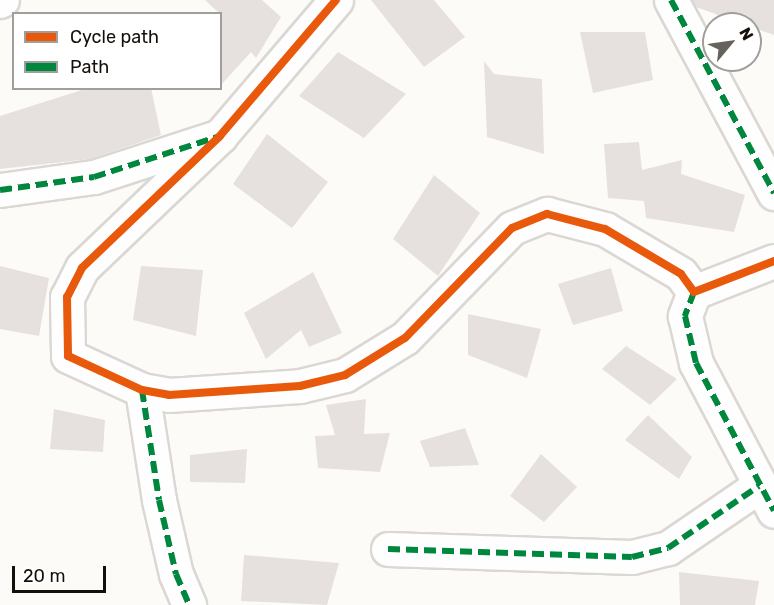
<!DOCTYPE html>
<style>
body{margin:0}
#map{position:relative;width:774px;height:605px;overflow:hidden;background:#fdfbf8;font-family:Rubik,sans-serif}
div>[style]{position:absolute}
.building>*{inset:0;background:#e6e1de}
.roads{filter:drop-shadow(2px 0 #dbd7d2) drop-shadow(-2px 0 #dbd7d2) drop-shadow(0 2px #dbd7d2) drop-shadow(0 -2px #dbd7d2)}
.minor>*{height:33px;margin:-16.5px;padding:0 16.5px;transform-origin:16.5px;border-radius:16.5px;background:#fffefe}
.quiet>*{height:6px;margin-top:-3px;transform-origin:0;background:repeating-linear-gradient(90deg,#00873e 0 12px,transparent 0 18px)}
.cycleway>*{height:8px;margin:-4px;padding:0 4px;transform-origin:4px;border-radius:4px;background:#e8590c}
span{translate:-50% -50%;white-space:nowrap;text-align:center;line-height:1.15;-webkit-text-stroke:4.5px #fff;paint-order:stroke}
.legend{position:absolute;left:12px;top:12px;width:210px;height:78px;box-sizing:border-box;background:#fff;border:2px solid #a19f9d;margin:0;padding:8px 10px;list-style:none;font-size:18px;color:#140f09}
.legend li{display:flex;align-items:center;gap:12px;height:30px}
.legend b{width:30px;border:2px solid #a19f9d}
.north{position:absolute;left:702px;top:12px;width:60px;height:60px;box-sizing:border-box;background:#fff;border:2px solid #a19f9d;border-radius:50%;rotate:61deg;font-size:16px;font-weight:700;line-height:24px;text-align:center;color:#140f09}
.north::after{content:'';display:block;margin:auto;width:21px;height:27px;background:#66625d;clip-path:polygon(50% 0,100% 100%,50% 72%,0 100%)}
.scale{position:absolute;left:12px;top:566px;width:94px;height:27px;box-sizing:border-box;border:3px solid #140f09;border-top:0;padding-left:8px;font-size:18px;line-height:21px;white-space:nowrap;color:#140f09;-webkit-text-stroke:4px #fff;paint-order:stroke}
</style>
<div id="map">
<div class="building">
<i style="clip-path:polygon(205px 0,262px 0,281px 17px,256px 58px,251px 52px,220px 86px,220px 14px)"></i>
<i style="clip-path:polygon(371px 0,434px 0,465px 37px,424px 67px)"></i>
<i style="clip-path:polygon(692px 0,774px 0,774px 35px,696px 7px)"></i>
<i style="clip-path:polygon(580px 32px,645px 32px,653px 80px,593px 93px)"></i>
<i style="clip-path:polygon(338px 52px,406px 94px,364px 138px,299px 96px)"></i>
<i style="clip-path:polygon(484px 61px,494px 74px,542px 79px,544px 154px,487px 137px)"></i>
<i style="clip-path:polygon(88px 88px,151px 88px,161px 135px,90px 159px,0 169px,0 116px)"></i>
<i style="clip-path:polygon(267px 134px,328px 182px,292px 228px,233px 184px)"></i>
<i style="clip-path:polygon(639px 142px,642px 170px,682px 160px,681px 174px,745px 195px,734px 232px,646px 218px,644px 201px,608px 198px,604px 144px)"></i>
<i style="clip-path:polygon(434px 175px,480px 213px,438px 276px,393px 239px)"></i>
<i style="clip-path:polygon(0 266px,49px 278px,39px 336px,0 329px)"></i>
<i style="clip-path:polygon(141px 266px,203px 270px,196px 336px,133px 320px)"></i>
<i style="clip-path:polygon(611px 268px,623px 311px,573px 325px,558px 284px)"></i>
<i style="clip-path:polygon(313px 272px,342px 333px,309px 347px,301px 330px,266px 359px,244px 313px)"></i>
<i style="clip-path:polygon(468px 314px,541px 329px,527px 378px,468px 355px)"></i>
<i style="clip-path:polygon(626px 346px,677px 379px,650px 405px,602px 369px)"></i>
<i style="clip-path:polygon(366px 399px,364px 434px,390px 433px,380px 472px,318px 468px,315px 436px,335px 435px,326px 405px)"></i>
<i style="clip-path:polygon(54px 409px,105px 420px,103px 452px,50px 449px)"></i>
<i style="clip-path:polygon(648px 415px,692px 457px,679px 479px,625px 440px)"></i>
<i style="clip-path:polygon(465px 428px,479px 465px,430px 467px,420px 441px)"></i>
<i style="clip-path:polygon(247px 449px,245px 483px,190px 482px,190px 455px)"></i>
<i style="clip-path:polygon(541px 454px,577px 487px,544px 522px,510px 496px)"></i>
<i style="clip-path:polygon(244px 555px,339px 563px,327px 605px,241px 601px)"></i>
<i style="clip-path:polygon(679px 572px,759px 581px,755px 605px,680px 605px)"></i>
</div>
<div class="roads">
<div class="minor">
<i style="left:336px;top:0;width:179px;rotate:130.5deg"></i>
<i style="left:220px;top:136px;width:191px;rotate:136.3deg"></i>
<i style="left:82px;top:268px;width:33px;rotate:117deg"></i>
<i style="left:67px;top:297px;width:59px;rotate:89deg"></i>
<i style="left:68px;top:356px;width:81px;rotate:24.7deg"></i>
<i style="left:142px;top:390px;width:27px;rotate:10deg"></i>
<i style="left:169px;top:395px;width:131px;rotate:-3.9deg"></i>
<i style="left:300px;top:386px;width:46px;rotate:-13.7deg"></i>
<i style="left:345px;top:375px;width:70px;rotate:-31.7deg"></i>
<i style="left:405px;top:338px;width:153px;rotate:-45.8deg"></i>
<i style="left:512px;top:228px;width:38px;rotate:-22deg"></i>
<i style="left:547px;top:214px;width:60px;rotate:14.5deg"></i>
<i style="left:605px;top:229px;width:88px;rotate:30.6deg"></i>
<i style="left:681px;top:274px;width:22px;rotate:54deg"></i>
<i style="left:694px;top:292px;width:86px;rotate:-21.2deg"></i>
<i style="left:671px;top:0;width:219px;rotate:61.9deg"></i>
<i style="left:0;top:1px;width:2px;rotate:-27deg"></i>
<i style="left:0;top:190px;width:95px;rotate:-7.9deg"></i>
<i style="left:94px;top:177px;width:133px;rotate:-18deg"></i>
<i style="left:694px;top:292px;width:26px;rotate:111deg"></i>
<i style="left:685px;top:316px;width:48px;rotate:76.8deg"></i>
<i style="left:696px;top:363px;width:167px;rotate:62.2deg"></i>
<i style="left:142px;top:390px;width:111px;rotate:81.2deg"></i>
<i style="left:159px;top:500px;width:76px;rotate:77.1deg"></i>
<i style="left:176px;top:574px;width:34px;rotate:67deg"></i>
<i style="left:388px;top:549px;width:244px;rotate:1.9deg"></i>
<i style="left:632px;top:557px;width:37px;rotate:-14deg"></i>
<i style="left:668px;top:548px;width:110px;rotate:-34.3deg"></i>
</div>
</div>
<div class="quiet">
<i style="left:671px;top:0;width:219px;rotate:61.9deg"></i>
<i style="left:0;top:190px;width:95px;rotate:-7.9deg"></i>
<i style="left:94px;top:177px;width:129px;rotate:-18deg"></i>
<i style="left:694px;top:292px;width:26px;rotate:111deg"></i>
<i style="left:685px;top:316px;width:48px;rotate:76.8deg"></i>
<i style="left:696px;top:363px;width:167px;rotate:62.2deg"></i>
<i style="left:142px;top:390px;width:111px;rotate:81.2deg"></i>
<i style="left:159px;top:500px;width:76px;rotate:77.1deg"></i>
<i style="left:176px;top:574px;width:34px;rotate:67deg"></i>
<i style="left:388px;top:549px;width:244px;rotate:1.9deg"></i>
<i style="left:632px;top:557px;width:37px;rotate:-14deg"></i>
<i style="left:668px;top:548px;width:110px;rotate:-34.3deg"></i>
</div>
<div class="cycleway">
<i style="left:336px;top:0;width:179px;rotate:130.5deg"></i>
<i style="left:220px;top:136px;width:191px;rotate:136.3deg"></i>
<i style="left:82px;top:268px;width:33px;rotate:117deg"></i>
<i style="left:67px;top:297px;width:59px;rotate:89deg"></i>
<i style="left:68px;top:356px;width:81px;rotate:24.7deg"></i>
<i style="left:142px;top:390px;width:27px;rotate:10deg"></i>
<i style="left:169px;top:395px;width:131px;rotate:-3.9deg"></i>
<i style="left:300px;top:386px;width:46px;rotate:-13.7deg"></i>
<i style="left:345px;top:375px;width:70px;rotate:-31.7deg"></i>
<i style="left:405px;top:338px;width:153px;rotate:-45.8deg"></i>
<i style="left:512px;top:228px;width:38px;rotate:-22deg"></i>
<i style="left:547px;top:214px;width:60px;rotate:14.5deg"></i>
<i style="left:605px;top:229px;width:88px;rotate:30.6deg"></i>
<i style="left:681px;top:274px;width:22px;rotate:54deg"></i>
<i style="left:694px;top:292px;width:86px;rotate:-21.2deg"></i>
</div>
<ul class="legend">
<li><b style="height:8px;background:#e8590c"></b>Cycle path</li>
<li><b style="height:8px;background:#00873e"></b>Path</li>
</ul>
<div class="north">N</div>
<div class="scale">20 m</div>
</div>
